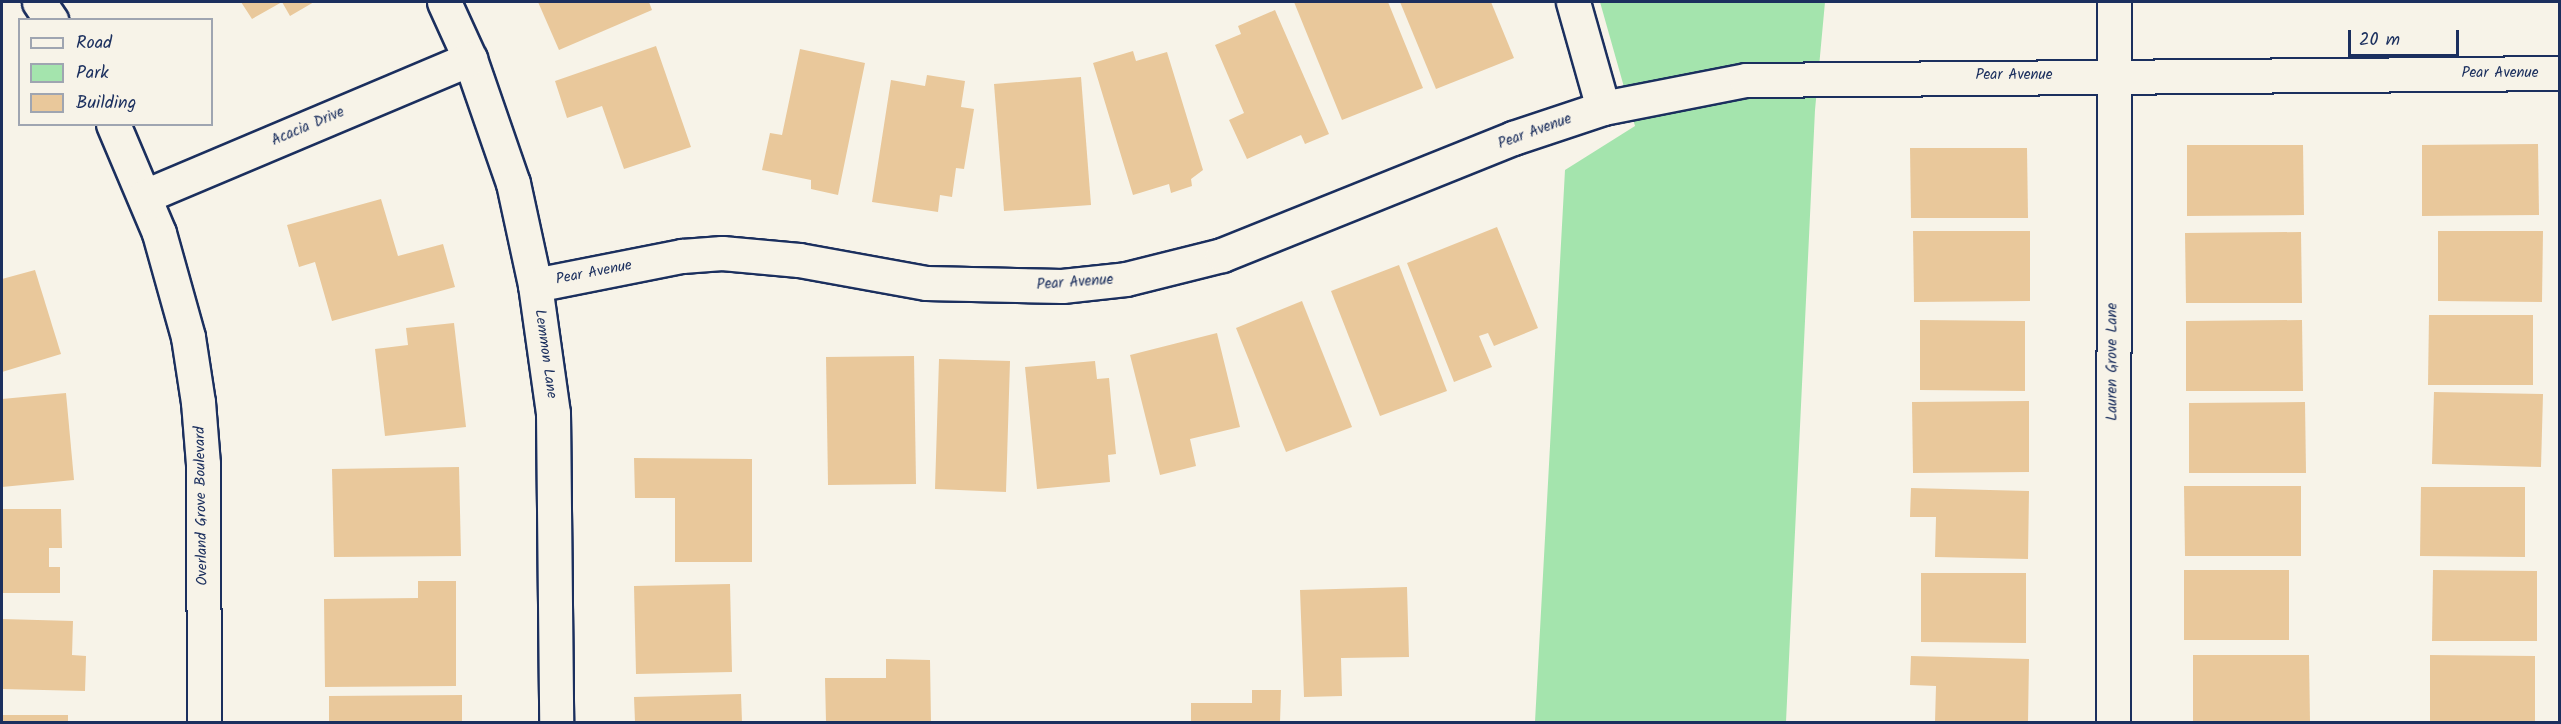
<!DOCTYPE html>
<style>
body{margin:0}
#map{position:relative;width:2561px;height:724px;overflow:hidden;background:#f7f3e8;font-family:Kalam,sans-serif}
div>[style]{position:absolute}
.green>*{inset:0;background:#a4e4ad}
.building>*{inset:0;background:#e9c89b}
.roads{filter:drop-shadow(2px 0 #1b2f5e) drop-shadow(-2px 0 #1b2f5e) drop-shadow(0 2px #1b2f5e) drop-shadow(0 -2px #1b2f5e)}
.minor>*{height:33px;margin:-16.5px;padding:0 16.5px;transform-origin:16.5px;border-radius:16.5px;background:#f7f3e8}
span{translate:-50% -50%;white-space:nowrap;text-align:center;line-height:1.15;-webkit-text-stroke:5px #f7f3e8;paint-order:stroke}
.street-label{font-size:15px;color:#1b2f5e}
.frame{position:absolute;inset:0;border:3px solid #1b2f5e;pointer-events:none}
.legend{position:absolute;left:18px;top:18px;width:195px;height:108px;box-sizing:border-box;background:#f7f3e8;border:2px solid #9fa5b1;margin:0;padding:8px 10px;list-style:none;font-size:18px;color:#1b2f5e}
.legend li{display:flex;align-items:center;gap:12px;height:30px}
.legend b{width:30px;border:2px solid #9fa5b1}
.scale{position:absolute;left:2348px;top:30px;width:111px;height:27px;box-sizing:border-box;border:3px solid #1b2f5e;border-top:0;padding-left:8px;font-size:18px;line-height:21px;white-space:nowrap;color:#1b2f5e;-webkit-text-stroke:4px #f7f3e8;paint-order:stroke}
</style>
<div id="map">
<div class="green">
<i style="clip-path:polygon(1600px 2px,1825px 2px,1815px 110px,1786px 722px,1535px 722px,1565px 170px,1635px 126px)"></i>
</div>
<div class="building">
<i style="clip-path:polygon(241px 2px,314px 2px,290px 16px,282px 2px,252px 19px)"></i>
<i style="clip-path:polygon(538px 2px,649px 2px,652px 10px,559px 50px)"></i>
<i style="clip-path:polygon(1294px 2px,1388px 2px,1423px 88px,1342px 120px)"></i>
<i style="clip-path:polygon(1400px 2px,1491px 2px,1514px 58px,1436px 89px)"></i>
<i style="clip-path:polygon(1275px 10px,1329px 134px,1305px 144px,1301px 135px,1247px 159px,1229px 120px,1244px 113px,1215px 45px,1241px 34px,1238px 26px)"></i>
<i style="clip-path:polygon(656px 46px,691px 147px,624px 169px,602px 106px,567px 118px,555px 81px)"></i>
<i style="clip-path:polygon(800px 49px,865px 63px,838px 195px,811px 189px,811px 180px,762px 170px,770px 133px,782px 135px)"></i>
<i style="clip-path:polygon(1133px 51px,1136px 61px,1167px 52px,1203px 170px,1191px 179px,1192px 186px,1171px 193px,1169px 184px,1133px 195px,1093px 63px)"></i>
<i style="clip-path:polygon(927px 75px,965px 81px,961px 107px,974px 109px,964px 169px,956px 168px,952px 197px,940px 195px,938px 212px,872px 202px,891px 80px,925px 86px)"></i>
<i style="clip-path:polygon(1081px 77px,1091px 205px,1004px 211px,994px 84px)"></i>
<i style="clip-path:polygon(2538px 144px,2539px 215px,2422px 216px,2422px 145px)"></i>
<i style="clip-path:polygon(2187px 145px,2303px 145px,2304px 215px,2187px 216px)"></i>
<i style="clip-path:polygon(1910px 148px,2027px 148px,2028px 218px,1911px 218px)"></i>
<i style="clip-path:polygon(381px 199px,398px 256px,443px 244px,455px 287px,332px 321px,315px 262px,299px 267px,287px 225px)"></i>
<i style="clip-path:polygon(1497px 227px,1538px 328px,1494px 346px,1488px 333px,1479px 336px,1492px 367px,1454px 382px,1407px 263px)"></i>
<i style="clip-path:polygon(1913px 231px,2030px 231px,2030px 301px,1914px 302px)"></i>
<i style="clip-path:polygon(2438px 231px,2543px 231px,2542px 302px,2438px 301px)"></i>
<i style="clip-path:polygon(2301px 232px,2302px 303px,2186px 303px,2185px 233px)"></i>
<i style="clip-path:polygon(1399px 265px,1447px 391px,1380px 416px,1331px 291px)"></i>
<i style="clip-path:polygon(35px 270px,61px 354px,2px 372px,2px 279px)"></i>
<i style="clip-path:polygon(1302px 301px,1352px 427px,1286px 452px,1236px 328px)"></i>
<i style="clip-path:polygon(2429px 315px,2533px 315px,2533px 385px,2428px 385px)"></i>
<i style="clip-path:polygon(1920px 320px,2025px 321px,2025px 391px,1920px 390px)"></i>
<i style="clip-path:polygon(2302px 320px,2303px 391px,2186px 391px,2186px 321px)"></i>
<i style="clip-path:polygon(454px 323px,466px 427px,385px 436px,375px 349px,408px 345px,406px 328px)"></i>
<i style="clip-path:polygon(1217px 333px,1240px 427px,1190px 439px,1196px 466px,1160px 475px,1130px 355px)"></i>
<i style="clip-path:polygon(914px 356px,916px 484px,828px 485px,826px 357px)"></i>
<i style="clip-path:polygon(939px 359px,1010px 361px,1006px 492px,935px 489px)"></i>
<i style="clip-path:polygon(1095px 361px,1097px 379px,1109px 378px,1116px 454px,1108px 455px,1110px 482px,1037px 489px,1025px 367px)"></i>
<i style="clip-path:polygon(2434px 392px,2543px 394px,2541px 467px,2432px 464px)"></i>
<i style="clip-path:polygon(66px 393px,74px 480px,2px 487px,2px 399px)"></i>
<i style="clip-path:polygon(2029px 401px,2029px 472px,1913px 473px,1912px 402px)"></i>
<i style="clip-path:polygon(2305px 402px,2306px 473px,2189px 473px,2189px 403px)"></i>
<i style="clip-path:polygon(634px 458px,752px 459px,752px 562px,675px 562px,675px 498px,635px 498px)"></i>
<i style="clip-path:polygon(459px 467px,461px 556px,334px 557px,332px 469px)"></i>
<i style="clip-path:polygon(2184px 486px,2301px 486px,2301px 556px,2185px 556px)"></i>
<i style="clip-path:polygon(2421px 487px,2525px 487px,2525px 557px,2420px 556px)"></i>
<i style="clip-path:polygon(1911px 488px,2029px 491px,2028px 559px,1935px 557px,1936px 517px,1910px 517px)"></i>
<i style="clip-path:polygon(2px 509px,61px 509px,62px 548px,49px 548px,49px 567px,60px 567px,60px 593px,2px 593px)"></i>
<i style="clip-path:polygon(2184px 570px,2289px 570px,2289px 640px,2184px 640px)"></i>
<i style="clip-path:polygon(2433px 570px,2537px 571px,2537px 641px,2432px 641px)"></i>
<i style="clip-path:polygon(1921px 573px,2026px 573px,2026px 643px,1921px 642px)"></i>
<i style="clip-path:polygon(418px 581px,456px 581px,456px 686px,325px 687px,324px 599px,418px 598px)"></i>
<i style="clip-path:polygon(730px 584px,732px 672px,636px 674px,634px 586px)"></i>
<i style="clip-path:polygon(1407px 587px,1409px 657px,1341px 658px,1342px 696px,1304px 697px,1300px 590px)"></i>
<i style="clip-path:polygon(2px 619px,73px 621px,72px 655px,86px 656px,85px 691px,2px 689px)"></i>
<i style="clip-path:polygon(2193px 655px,2309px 655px,2310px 722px,2193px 722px)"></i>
<i style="clip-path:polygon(2430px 655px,2535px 656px,2535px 722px,2430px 722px)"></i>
<i style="clip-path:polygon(1911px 656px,2029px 659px,2028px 722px,1935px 722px,1936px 686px,1910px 685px)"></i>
<i style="clip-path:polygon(886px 659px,930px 660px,931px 722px,826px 722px,825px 678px,886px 678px)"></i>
<i style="clip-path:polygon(1252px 690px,1281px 690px,1280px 722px,1191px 722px,1191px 703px,1252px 703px)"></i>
<i style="clip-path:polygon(741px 694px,742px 722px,635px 722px,634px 697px)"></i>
<i style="clip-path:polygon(462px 695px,462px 722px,329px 722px,329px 696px)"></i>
<i style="clip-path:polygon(2px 715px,68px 715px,68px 722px,2px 722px)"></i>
</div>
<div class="roads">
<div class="minor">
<i style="left:39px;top:2px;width:22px;rotate:56deg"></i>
<i style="left:444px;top:2px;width:63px;rotate:65.5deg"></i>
<i style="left:470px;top:59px;width:131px;rotate:70.9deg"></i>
<i style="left:513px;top:183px;width:104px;rotate:77.8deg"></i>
<i style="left:535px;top:285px;width:129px;rotate:82deg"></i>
<i style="left:553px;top:413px;width:309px;rotate:89.4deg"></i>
<i style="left:1573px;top:2px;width:110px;rotate:74.2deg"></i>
<i style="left:113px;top:124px;width:118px;rotate:67.1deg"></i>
<i style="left:159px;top:233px;width:108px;rotate:74.4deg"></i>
<i style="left:188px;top:337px;width:66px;rotate:81.3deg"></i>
<i style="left:198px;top:402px;width:62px;rotate:85.4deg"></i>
<i style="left:203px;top:464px;width:258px;rotate:89.8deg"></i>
<i style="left:145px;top:196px;width:353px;rotate:-22.9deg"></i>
<i style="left:535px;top:285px;width:150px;rotate:-11.2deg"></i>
<i style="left:682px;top:256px;width:40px;rotate:-4.3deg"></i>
<i style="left:722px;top:253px;width:77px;rotate:5.2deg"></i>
<i style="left:799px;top:260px;width:129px;rotate:10.3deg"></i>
<i style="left:926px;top:283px;width:136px;rotate:1.3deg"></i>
<i style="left:1062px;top:286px;width:64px;rotate:-6.2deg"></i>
<i style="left:1126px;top:279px;width:99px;rotate:-14deg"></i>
<i style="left:1222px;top:255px;width:314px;rotate:-21.9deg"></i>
<i style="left:1513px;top:138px;width:95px;rotate:-18.4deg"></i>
<i style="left:1603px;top:108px;width:146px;rotate:-11.1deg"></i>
<i style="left:1746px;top:80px;width:814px;rotate:-0.49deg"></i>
<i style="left:2113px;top:722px;width:720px;rotate:-89.92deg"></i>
</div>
</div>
<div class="street-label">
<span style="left:2500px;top:74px">Pear Avenue</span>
<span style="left:2014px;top:76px">Pear Avenue</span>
<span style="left:308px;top:127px;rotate:-23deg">Acacia Drive</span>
<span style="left:1535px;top:132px;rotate:-20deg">Pear Avenue</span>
<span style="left:594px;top:273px;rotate:-11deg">Pear Avenue</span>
<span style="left:1075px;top:283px;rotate:-4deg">Pear Avenue</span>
<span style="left:545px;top:354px;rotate:82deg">Lemmon Lane</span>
<span style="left:2113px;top:362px;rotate:-90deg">Lauren Grove Lane</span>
<span style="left:202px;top:506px;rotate:-91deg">Overland Grove Boulevard</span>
</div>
<div class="frame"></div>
<ul class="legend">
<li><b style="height:8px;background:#f7f3e8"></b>Road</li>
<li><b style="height:16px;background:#a4e4ad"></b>Park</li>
<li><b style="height:16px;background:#e9c89b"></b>Building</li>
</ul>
<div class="scale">20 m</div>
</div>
